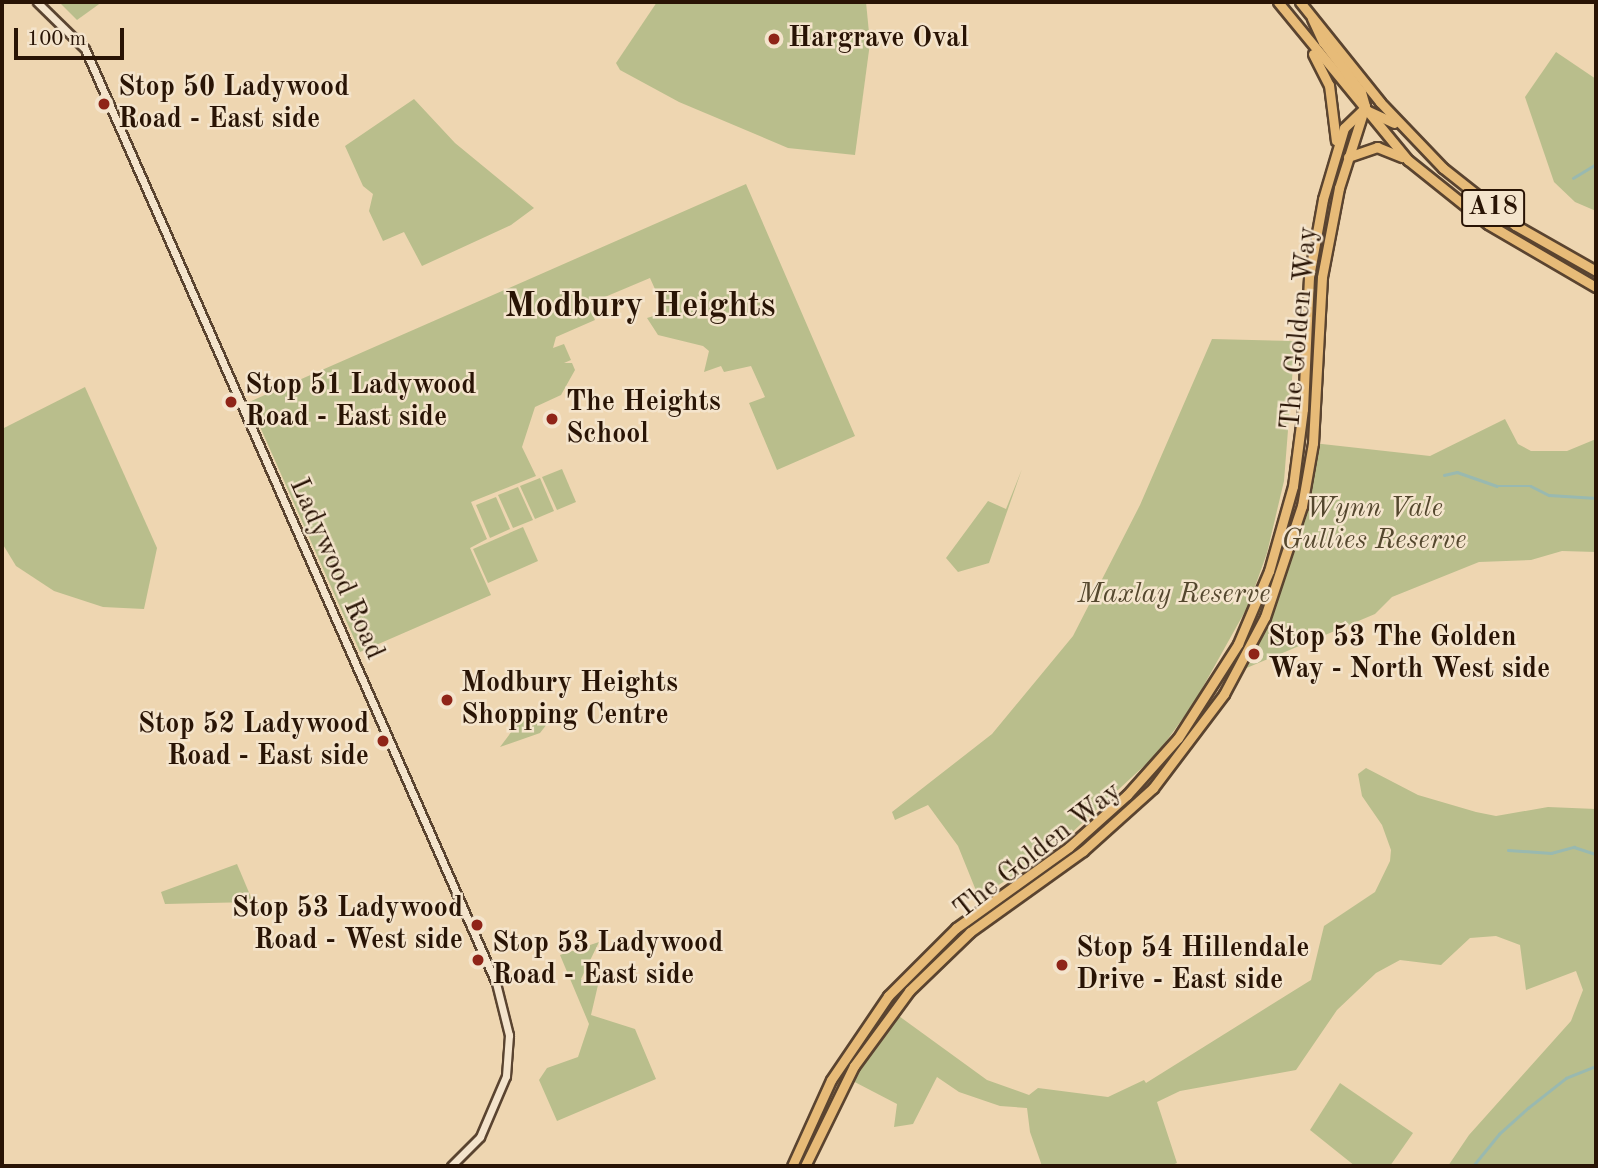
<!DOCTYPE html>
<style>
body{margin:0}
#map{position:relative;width:1598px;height:1168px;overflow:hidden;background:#eed6b1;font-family:"Old Standard TT",serif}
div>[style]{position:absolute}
.green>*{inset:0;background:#b9be8c}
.stream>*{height:2.5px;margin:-1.25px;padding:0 1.25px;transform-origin:1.25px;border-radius:1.25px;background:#99b9b0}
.roads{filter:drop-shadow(2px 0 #5a4430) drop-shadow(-2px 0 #5a4430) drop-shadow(0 2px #5a4430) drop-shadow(0 -2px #5a4430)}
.minor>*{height:7px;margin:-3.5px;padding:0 3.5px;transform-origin:3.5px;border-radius:3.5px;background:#f4e4cc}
.major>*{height:9px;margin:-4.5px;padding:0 4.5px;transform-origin:4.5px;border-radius:4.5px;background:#e7bb78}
.dots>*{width:19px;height:19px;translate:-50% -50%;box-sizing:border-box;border:4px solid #f4e4cc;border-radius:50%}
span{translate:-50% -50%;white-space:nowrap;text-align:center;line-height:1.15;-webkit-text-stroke:5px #f4e4cc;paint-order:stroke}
.shield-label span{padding:2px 5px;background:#f4e4cc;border:2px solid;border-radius:5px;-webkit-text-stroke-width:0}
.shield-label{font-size:26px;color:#291405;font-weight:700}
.poi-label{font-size:28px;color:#291405;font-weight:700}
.left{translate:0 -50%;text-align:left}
.right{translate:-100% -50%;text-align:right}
.street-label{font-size:28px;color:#291405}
.park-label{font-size:28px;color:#54472e;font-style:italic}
.district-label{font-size:35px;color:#291405;font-weight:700}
.frame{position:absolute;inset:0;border:4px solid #291405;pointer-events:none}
.scale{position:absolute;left:14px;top:28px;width:110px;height:32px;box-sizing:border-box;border:4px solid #291405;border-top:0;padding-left:9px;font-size:21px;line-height:24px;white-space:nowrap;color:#291405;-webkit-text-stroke:5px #f4e4cc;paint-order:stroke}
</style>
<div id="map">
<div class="green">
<i style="clip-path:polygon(59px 2px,102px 2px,77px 20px)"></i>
<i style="clip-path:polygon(657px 2px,866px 2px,870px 43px,855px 155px,788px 148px,679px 102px,620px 70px,616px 63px)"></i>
<i style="clip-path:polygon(1556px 52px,1596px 79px,1596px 211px,1575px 202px,1554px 182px,1525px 97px)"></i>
<i style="clip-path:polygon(414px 99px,455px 143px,534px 208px,511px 225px,422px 266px,404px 232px,383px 241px,369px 211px,373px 194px,363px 186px,345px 146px)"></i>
<i style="clip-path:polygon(746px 184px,855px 436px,777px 470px,749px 403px,765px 397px,751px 366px,724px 372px,721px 366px,704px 372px,709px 351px,703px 346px,658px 335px,647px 318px,660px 314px,663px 307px,650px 278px,593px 302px,589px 307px,595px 320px,556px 337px,553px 348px,564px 344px,571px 360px,564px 363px,572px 363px,575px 370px,561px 395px,535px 407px,522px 447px,536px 476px,471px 502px,487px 539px,470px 548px,491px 595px,360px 652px,249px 402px)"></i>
<i style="clip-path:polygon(1212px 339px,1295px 341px,1284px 481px,1267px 553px,1248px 606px,1194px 703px,1157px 754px,1055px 848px,979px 898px,958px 846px,928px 805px,895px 820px,892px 812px,992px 734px,1073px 636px,1140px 505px)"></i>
<i style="clip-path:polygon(85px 387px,157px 548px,144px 609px,103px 607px,54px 591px,16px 566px,2px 543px,2px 429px)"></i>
<i style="clip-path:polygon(1505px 419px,1518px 444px,1531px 451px,1567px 451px,1596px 439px,1596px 552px,1562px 551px,1531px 560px,1479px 562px,1392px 597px,1375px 614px,1237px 672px,1284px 568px,1313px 443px,1430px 456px)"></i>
<i style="clip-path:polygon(562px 469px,576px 502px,557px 510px,542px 477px)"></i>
<i style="clip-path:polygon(1022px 469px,989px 563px,958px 572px,946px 558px,988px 501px,1006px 509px)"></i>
<i style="clip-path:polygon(540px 478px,554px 511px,535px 519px,520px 486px)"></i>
<i style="clip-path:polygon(518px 487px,533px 520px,513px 528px,498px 495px)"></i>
<i style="clip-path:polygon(496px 497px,510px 529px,490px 538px,476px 505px)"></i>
<i style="clip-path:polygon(523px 527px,538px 561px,488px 583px,473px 549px)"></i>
<i style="clip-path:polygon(530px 707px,543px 715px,541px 720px,547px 724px,540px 733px,500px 747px)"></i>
<i style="clip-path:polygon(1366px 768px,1418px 795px,1476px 812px,1496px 816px,1548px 807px,1596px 809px,1596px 1166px,1448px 1166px,1469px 1135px,1571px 1021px,1583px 990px,1576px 971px,1526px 990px,1520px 945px,1496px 936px,1470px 938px,1441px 965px,1400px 960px,1376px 973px,1337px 1010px,1296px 1070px,1180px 1091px,1157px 1102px,1177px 1163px,1170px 1166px,1042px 1166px,1030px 1132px,1027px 1108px,1000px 1106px,959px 1092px,937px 1077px,913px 1124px,894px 1127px,897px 1104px,847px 1078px,892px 1011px,987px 1080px,1029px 1095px,1038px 1088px,1108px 1097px,1144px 1080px,1146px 1083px,1311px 980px,1324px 926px,1375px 892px,1390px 861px,1391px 850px,1382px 825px,1362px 796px,1358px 774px)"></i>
<i style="clip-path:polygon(237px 864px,253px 902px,165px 904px,161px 892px)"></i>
<i style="clip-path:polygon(599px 942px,581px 979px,598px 985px,591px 1015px,635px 1029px,656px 1079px,557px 1121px,539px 1080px,547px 1068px,578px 1057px,589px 1024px,560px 955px)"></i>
<i style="clip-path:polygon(1340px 1083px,1413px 1133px,1390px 1166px,1355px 1166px,1310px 1130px)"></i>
</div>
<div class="stream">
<i style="left:1573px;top:178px;width:27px;rotate:-31deg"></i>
<i style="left:1444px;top:475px;width:13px;rotate:-13deg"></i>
<i style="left:1457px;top:472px;width:42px;rotate:19.3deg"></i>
<i style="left:1497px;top:486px;width:34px"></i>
<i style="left:1531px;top:486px;width:20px;rotate:27deg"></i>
<i style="left:1549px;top:495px;width:47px;rotate:3.7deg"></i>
<i style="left:1508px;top:850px;width:43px;rotate:4deg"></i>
<i style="left:1551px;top:853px;width:24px;rotate:-15deg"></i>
<i style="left:1574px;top:847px;width:23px;rotate:18deg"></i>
<i style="left:1473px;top:1166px;width:41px;rotate:-50.9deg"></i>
<i style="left:1499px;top:1134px;width:39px;rotate:-42deg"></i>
<i style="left:1528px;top:1108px;width:48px;rotate:-38.3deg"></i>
<i style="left:1566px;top:1078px;width:32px;rotate:-22deg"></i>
</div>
<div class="roads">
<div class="minor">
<i style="left:37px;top:2px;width:67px;rotate:44.4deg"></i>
<i style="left:85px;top:49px;width:1020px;rotate:66.25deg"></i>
<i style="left:496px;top:983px;width:54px;rotate:76deg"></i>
<i style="left:509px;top:1035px;width:41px;rotate:94.2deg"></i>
<i style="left:506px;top:1076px;width:66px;rotate:113.1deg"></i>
<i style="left:480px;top:1137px;width:41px;rotate:135deg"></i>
</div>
<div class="major">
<i style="left:1278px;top:2px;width:205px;rotate:50.6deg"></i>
<i style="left:1408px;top:160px;width:102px;rotate:38.7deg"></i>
<i style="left:1488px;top:224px;width:125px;rotate:30.3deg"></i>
<i style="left:1300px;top:2px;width:128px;rotate:51.3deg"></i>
<i style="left:1380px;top:102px;width:91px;rotate:46.3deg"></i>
<i style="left:1443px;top:168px;width:92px;rotate:38.4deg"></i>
<i style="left:1515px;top:225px;width:93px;rotate:29.6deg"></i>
<i style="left:1313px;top:54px;width:35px;rotate:63deg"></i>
<i style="left:1329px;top:85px;width:56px;rotate:82.9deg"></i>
<i style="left:1364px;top:109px;width:33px;rotate:25deg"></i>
<i style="left:1348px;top:157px;width:31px;rotate:-19deg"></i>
<i style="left:1377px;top:147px;width:27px;rotate:22deg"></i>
<i style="left:792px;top:1166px;width:94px;rotate:-65.6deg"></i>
<i style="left:831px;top:1080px;width:102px;rotate:-55.8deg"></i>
<i style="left:888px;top:996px;width:96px;rotate:-45deg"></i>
<i style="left:956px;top:928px;width:139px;rotate:-35.6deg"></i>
<i style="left:1069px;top:847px;width:78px;rotate:-41.9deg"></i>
<i style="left:1127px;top:795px;width:76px;rotate:-48.2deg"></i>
<i style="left:1178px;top:738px;width:112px;rotate:-57.4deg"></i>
<i style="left:1238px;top:644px;width:79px;rotate:-67deg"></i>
<i style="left:1269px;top:571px;width:88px;rotate:-74.2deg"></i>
<i style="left:1293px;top:486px;width:78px;rotate:-82.6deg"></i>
<i style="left:1303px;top:409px;width:132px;rotate:-87.4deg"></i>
<i style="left:1309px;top:277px;width:79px;rotate:-79.8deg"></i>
<i style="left:1323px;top:199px;width:74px;rotate:-73.5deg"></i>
<i style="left:1344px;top:128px;width:28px;rotate:-44deg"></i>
<i style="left:805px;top:1166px;width:111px;rotate:-63.9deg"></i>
<i style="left:854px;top:1066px;width:93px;rotate:-53.7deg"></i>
<i style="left:909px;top:991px;width:85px;rotate:-44deg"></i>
<i style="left:970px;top:932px;width:139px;rotate:-35.6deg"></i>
<i style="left:1083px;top:851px;width:94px;rotate:-42deg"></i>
<i style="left:1153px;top:788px;width:118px;rotate:-52.9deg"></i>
<i style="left:1224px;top:694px;width:87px;rotate:-62deg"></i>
<i style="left:1265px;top:617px;width:117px;rotate:-71.6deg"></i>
<i style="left:1302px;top:506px;width:64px;rotate:-80.1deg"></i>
<i style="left:1313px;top:443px;width:166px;rotate:-86.9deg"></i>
<i style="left:1322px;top:277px;width:91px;rotate:-79.2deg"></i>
<i style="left:1339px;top:188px;width:86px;rotate:-72.4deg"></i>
<i style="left:1365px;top:106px;width:15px;rotate:-106deg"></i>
<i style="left:1361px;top:92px;width:63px;rotate:-127.2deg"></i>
<i style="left:1323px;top:42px;width:26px;rotate:-115deg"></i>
</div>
</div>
<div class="dots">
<i style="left:774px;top:39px;background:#8f2418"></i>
<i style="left:104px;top:104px;background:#8f2418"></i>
<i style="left:231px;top:402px;background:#8f2418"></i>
<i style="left:552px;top:419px;background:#8f2418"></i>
<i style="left:1254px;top:654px;background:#8f2418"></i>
<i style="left:447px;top:700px;background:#8f2418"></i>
<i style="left:383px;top:741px;background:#8f2418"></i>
<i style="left:477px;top:925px;background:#8f2418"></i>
<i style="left:478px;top:960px;background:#8f2418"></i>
<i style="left:1062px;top:965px;background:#8f2418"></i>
</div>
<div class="shield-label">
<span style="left:1493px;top:208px">A18</span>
</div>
<div class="poi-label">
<span class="left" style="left:788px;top:39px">Hargrave Oval</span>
<span class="left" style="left:118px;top:104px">Stop 50 Ladywood<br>Road - East side</span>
<span class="left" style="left:245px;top:402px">Stop 51 Ladywood<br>Road - East side</span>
<span class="left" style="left:566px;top:419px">The Heights<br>School</span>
<span class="left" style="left:1268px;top:654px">Stop 53 The Golden<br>Way - North West side</span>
<span class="left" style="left:461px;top:700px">Modbury Heights<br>Shopping Centre</span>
<span class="right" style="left:369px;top:741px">Stop 52 Ladywood<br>Road - East side</span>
<span class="right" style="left:463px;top:925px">Stop 53 Ladywood<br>Road - West side</span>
<span class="left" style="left:492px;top:960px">Stop 53 Ladywood<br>Road - East side</span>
<span class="left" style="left:1076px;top:965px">Stop 54 Hillendale<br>Drive - East side</span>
</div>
<div class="street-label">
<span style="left:1300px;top:328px;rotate:-85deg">The Golden Way</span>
<span style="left:336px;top:569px;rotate:66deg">Ladywood Road</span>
<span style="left:1038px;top:851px;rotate:-38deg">The Golden Way</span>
</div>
<div class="park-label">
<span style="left:1374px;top:525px">Wynn Vale<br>Gullies Reserve</span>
<span style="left:1174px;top:595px">Maxlay Reserve</span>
</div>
<div class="district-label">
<span style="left:640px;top:307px">Modbury Heights</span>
</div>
<div class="frame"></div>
<div class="scale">100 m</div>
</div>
